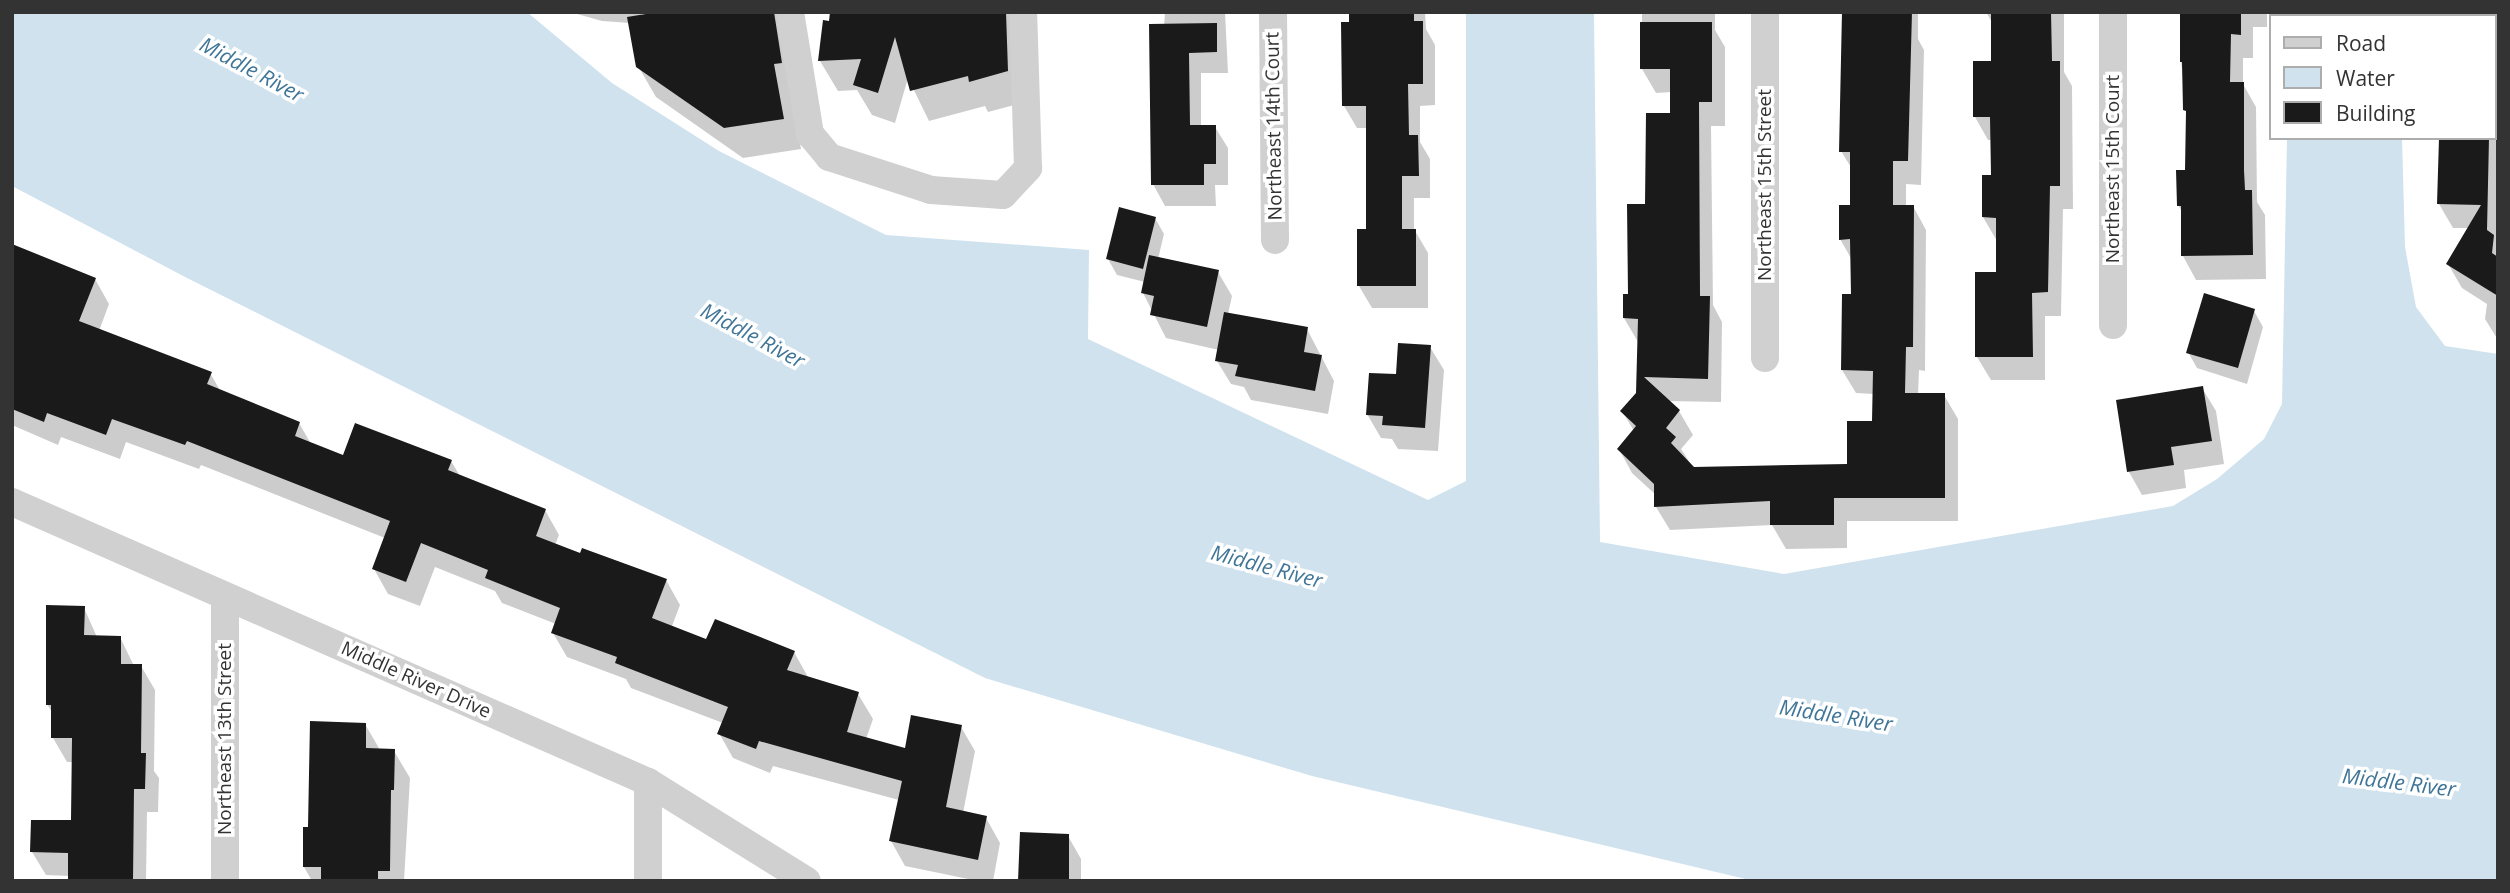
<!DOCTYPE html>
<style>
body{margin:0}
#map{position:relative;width:2510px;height:893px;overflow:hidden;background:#fff;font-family:"Open Sans",sans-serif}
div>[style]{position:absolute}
.water>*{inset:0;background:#cfe2ee}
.shadow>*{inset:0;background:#0003}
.building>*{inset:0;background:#1a1a1a}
.minor>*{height:28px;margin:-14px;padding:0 14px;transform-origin:14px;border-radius:14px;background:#d0d0d0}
span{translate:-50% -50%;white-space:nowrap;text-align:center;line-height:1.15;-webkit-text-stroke:7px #fff;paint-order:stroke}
.street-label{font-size:19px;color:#333}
.water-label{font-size:21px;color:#3f7597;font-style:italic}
.frame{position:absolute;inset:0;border:14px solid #333;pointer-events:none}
.legend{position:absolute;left:2269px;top:14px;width:228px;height:126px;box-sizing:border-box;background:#fff;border:2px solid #adadad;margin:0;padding:9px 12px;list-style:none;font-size:21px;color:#333}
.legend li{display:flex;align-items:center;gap:14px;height:35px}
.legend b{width:35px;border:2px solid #adadad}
</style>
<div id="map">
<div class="water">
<i style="clip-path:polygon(12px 12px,527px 12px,612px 83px,719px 151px,886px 235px,1089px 250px,1088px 339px,1428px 500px,1466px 481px,1466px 12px,1594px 12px,1600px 542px,1784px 574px,2173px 506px,2217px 479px,2264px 439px,2282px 404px,2287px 138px,2402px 138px,2405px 247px,2416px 307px,2445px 346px,2498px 354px,2498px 881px,1754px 881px,1312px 776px,985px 678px,189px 279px,12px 186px)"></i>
<i style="clip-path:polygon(2289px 12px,2398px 12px,2398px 16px,2289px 16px)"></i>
</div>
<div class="shadow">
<i style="clip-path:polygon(570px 12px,642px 12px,641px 17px,668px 12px,776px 12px,790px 43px,791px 94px,801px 149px,743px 158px,656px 97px,638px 66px,630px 23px,602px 21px)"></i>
<i style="clip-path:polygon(832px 12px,1016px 12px,1025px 102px,988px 112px,985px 106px,929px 121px,908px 78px,895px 123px,872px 115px,857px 90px,838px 91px,820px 61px)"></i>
<i style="clip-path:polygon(1165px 12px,1225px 12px,1228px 73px,1201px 73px,1201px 127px,1215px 127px,1228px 148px,1228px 185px,1215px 185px,1216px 206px,1165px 206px,1153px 184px)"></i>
<i style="clip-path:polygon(1351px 12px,1425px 12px,1426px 29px,1435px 45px,1435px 105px,1420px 106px,1420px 142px,1430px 159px,1430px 198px,1414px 198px,1414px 229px,1428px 253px,1428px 308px,1372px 308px,1359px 286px,1368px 231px,1368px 128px,1357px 128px,1344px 106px)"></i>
<i style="clip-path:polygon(1642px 12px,1715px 12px,1715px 30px,1725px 47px,1725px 126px,1711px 126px,1713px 305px,1722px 322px,1721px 402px,1667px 401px,1679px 411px,1693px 435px,1681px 449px,1694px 469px,1849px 466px,1874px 422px,1874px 394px,1856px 393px,1842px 370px,1852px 296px,1852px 260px,1840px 239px,1852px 207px,1852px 169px,1841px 151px,1842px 12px,1918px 12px,1918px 39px,1924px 50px,1921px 185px,1906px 184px,1906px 206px,1913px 206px,1926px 230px,1925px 371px,1919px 370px,1918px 395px,1944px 395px,1958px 419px,1958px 521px,1847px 521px,1847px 548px,1786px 549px,1772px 525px,1670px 530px,1656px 507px,1656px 495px,1632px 473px,1619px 449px,1634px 431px,1622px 411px,1638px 393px,1638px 342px,1624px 318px,1647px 206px,1672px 115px,1672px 92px,1656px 93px,1642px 69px)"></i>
<i style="clip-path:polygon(1986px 12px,2064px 12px,2064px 72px,2072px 86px,2073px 209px,2063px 209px,2061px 316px,2045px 316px,2045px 380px,1991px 380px,1977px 357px,1998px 274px,1997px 241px,1983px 217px,1992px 177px,1992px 140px,1988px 140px,1975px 117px,1993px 63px,1993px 24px)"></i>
<i style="clip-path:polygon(2181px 12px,2267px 12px,2267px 27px,2253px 27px,2253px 58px,2243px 58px,2243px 84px,2256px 107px,2257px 202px,2265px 215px,2266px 279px,2196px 280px,2183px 256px,2183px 213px,2178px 205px,2187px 172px,2188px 115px,2181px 61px)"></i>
<i style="clip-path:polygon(2435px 12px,2498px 12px,2498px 340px,2485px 319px,2487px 304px,2462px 288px,2448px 264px,2470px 228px,2453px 228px,2439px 204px,2440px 138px,2494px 138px,2494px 16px,2435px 16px)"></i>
<i style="clip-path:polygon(1155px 218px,1164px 234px,1158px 259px,1218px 272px,1232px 296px,1228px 314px,1307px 329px,1334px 381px,1328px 414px,1251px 400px,1244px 387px,1231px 384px,1217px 361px,1219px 350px,1166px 338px,1143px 293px,1145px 282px,1117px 275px,1108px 259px)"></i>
<i style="clip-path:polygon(12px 251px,95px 279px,109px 304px,99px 331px,210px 373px,221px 392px,299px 423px,311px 444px,344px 457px,451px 461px,460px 476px,545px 510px,559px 535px,555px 545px,666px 580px,680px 605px,672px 626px,707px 642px,794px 652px,808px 677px,858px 694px,873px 719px,866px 739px,906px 751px,961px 727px,975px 751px,963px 813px,986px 818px,1000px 843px,993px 881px,978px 881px,905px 866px,891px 841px,899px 800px,773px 766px,770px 773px,733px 758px,719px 733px,723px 723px,631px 688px,626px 679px,567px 657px,553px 633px,556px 624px,502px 603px,495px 591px,435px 567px,420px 606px,388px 594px,374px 569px,385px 538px,201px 465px,199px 469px,126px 442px,120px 459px,61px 437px,58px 445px,12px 425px)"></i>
<i style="clip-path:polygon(2254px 311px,2263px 327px,2247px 384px,2197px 368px,2188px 352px)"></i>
<i style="clip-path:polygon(1430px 347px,1444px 370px,1438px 451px,1398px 449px,1392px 439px,1381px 438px,1367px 414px,1397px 376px)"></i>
<i style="clip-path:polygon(2202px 388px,2216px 411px,2224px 464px,2184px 470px,2186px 488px,2142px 495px,2129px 472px)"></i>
<i style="clip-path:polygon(84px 608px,97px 637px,120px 637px,134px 666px,141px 666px,155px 690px,154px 771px,159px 778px,158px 812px,147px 812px,146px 881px,70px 881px,70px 876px,46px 875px,32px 852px,72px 822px,73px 762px,67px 762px,53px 738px,53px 714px,47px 704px)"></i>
<i style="clip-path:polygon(365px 724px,380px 750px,394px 751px,410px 778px,404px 881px,312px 881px,304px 867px,309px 829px)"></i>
<i style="clip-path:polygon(1068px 836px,1081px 859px,1081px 881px,1020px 881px)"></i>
</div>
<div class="building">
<i style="clip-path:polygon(658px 12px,774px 12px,782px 63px,774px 64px,784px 119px,724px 128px,636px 67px,627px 17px)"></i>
<i style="clip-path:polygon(830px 12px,1006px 12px,1008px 71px,969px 82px,968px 76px,910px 91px,895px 37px,878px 93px,853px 85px,861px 59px,818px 61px,823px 20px,829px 21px)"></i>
<i style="clip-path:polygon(1349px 12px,1414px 12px,1414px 21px,1423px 21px,1423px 84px,1408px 84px,1409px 135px,1418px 135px,1419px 176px,1402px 176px,1402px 229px,1416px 229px,1416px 286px,1357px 286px,1357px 229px,1366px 229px,1366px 106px,1342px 106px,1341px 22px,1349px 22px)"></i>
<i style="clip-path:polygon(1842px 12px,1912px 12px,1908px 161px,1893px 161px,1893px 205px,1914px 205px,1913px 347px,1906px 347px,1905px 393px,1945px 393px,1945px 498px,1834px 498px,1834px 525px,1770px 525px,1770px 501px,1654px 507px,1654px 484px,1617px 449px,1636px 426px,1620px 411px,1636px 393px,1638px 319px,1623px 318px,1623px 294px,1628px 294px,1627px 204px,1645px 204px,1646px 113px,1670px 113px,1670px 69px,1640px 69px,1640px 22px,1712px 22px,1712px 102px,1699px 102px,1700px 296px,1710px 296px,1708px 379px,1644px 377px,1680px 410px,1666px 428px,1676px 437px,1671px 443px,1694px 467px,1847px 464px,1847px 421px,1872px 421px,1873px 371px,1841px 370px,1842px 294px,1851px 294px,1850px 239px,1839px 240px,1839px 205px,1850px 205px,1850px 152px,1839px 152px)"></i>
<i style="clip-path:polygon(1991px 12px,2051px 12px,2052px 61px,2060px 61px,2060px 186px,2050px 186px,2048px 292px,2032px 293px,2033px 357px,1975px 357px,1975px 272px,1996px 272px,1996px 218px,1982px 217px,1982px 175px,1991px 175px,1990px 117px,1973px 117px,1973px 61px,1991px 61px)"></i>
<i style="clip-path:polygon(2180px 12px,2241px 12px,2241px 35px,2231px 34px,2230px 82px,2244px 82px,2244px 170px,2245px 190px,2252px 190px,2253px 255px,2181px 256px,2181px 206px,2177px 206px,2176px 170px,2185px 170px,2186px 111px,2183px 110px,2182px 62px,2180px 62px)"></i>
<i style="clip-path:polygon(1217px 23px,1217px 52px,1189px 53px,1190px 125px,1216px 125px,1216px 164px,1204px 164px,1204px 185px,1151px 185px,1149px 24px)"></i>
<i style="clip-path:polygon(2439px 138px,2489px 138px,2487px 230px,2494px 235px,2492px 253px,2498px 257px,2498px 296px,2446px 264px,2481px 205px,2437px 204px)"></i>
<i style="clip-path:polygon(1119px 207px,1156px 217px,1143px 269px,1106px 259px)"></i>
<i style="clip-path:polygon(12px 244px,96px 278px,79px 321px,212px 372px,207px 384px,300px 422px,295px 436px,343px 455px,355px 423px,452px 460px,448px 470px,546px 509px,536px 536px,580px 553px,582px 548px,667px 579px,652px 618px,706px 639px,715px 619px,795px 651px,787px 670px,859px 692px,847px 732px,905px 748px,911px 715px,962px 725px,946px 807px,987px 816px,978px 860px,889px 841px,902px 781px,759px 741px,756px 749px,717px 734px,728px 707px,615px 663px,617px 657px,551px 633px,560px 608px,485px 578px,488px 570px,421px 543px,406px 582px,372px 569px,390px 521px,187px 441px,185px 445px,112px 419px,106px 435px,47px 413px,44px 422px,12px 409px)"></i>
<i style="clip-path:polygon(1149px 255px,1219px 270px,1207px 327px,1150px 315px,1154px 296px,1141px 293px)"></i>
<i style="clip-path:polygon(2204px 293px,2255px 309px,2238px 368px,2186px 353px)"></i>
<i style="clip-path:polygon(1224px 312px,1308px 327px,1304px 352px,1322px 355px,1315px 391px,1235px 376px,1238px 365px,1215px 361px)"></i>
<i style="clip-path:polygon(1398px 343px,1431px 345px,1425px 428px,1382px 425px,1383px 416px,1366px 415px,1369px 373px,1396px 374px)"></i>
<i style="clip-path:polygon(2203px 386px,2212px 441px,2171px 447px,2174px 465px,2127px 472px,2116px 400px)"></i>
<i style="clip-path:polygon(46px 605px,85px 606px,84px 635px,121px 636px,121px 664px,142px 664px,141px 753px,146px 753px,145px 789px,134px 789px,133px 881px,68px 881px,68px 853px,30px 852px,31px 820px,71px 820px,72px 738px,51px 738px,51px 705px,46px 705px)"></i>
<i style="clip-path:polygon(310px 721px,366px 723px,366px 748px,395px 749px,394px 790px,391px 790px,390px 871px,378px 871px,378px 881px,321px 881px,321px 867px,303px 867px,303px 827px,308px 827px)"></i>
<i style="clip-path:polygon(1020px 832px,1069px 834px,1069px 881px,1018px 881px)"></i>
</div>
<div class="minor">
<i style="left:790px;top:12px;width:124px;rotate:80.7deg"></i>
<i style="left:810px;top:134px;width:30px;rotate:50deg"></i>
<i style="left:829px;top:157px;width:107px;rotate:17.9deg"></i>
<i style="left:931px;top:190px;width:72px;rotate:4deg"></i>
<i style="left:1003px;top:195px;width:37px;rotate:-47deg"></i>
<i style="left:1028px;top:168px;width:156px;rotate:-91.8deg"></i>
<i style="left:1273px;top:12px;width:228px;rotate:89.5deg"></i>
<i style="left:1765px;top:12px;width:346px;rotate:90deg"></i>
<i style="left:2113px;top:12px;width:313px;rotate:90deg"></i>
<i style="left:12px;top:502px;width:695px;rotate:23.76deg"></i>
<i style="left:648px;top:782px;width:187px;rotate:31.9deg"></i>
<i style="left:225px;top:597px;width:284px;rotate:90deg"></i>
<i style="left:648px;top:782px;width:99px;rotate:90deg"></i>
</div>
<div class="street-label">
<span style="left:1274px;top:126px;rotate:-91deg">Northeast 14th Court</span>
<span style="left:2113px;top:169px;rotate:-90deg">Northeast 15th Court</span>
<span style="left:1765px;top:185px;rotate:-90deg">Northeast 15th Street</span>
<span style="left:416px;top:680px;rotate:24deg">Middle River Drive</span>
<span style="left:225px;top:739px;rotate:-90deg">Northeast 13th Street</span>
</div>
<div class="water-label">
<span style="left:252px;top:69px;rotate:28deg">Middle River</span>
<span style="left:753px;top:335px;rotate:28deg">Middle River</span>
<span style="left:1267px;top:566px;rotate:15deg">Middle River</span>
<span style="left:1836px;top:715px;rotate:9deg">Middle River</span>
<span style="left:2399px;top:782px;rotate:7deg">Middle River</span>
</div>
<div class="frame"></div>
<ul class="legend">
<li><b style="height:9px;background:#d0d0d0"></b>Road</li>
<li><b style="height:19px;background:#cfe2ee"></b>Water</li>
<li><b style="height:19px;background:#1a1a1a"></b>Building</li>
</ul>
</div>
